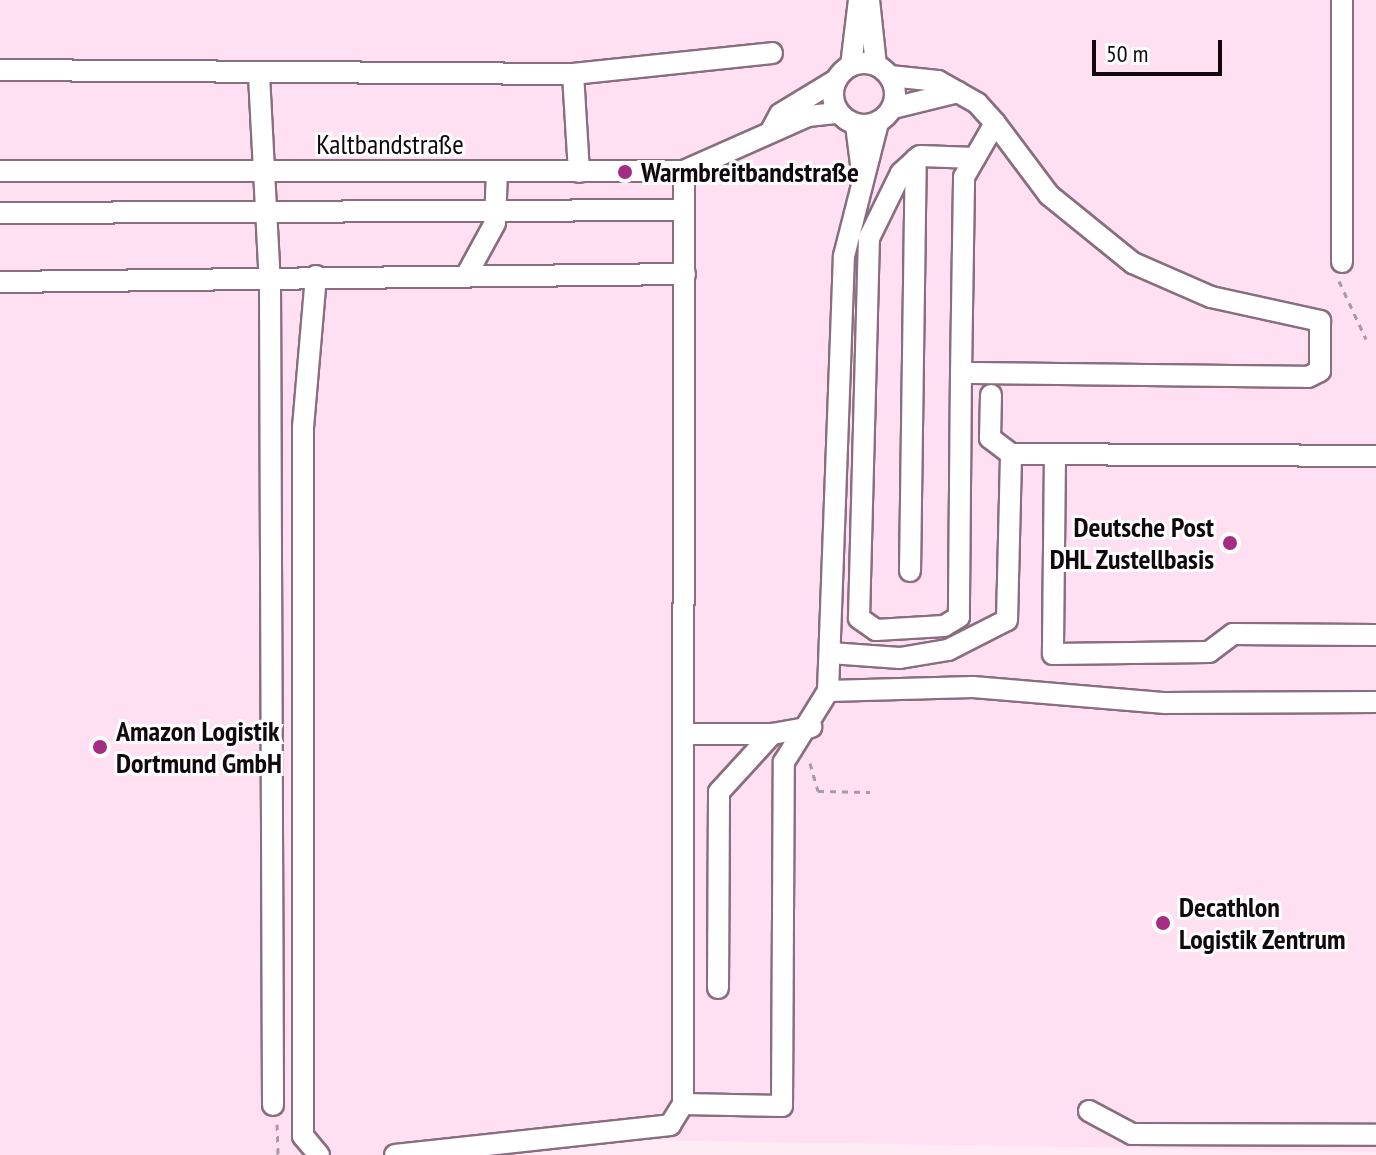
<!DOCTYPE html>
<meta charset="utf-8">
<style>
body{margin:0}
#map{position:relative;width:1376px;height:1155px;overflow:hidden;background:#feebf6;font-family:"PT Sans Narrow",sans-serif}
div>[style]{position:absolute}
.built>*{inset:0;background:#fee0f2}
.path>*{height:3px;margin-top:-1.5px;transform-origin:0;background:repeating-linear-gradient(90deg,#a899a2 0 6px,transparent 0 12px)}
.roads{filter:drop-shadow(2px 0 #886e7e) drop-shadow(-2px 0 #886e7e) drop-shadow(0 2px #886e7e) drop-shadow(0 -2px #886e7e)}
.minor>*{height:20px;margin:-10px;padding:0 10px;transform-origin:10px;border-radius:10px;background:#fff}
.minor>.ring{margin:-10px;padding:0;box-sizing:content-box;background:none;border:20px solid #fff;border-radius:50%}
.dots>*{width:22px;height:22px;translate:-50% -50%;box-sizing:border-box;border:4px solid #fefefe;border-radius:50%}
span{translate:-50% -50%;white-space:nowrap;text-align:center;line-height:1.15;-webkit-text-stroke:6px #fefefe;paint-order:stroke}
.street-label{font-size:28px;color:#12090f}
.poi-label{font-size:28px;color:#12090f;font-weight:700}
.left{translate:0 -50%;text-align:left}
.right{translate:-100% -50%;text-align:right}
.scale{position:absolute;left:1092px;top:40px;width:130px;height:36px;box-sizing:border-box;border:4px solid #12090f;border-top:0;padding-left:10px;font-size:24px;line-height:28px;white-space:nowrap;color:#12090f;-webkit-text-stroke:6px #fefefe;paint-order:stroke}
</style>
<div id="map">
<div class="built">
<i style="clip-path:polygon(0 0,1376px 0,1376px 1152px,648px 1140px,515px 1155px,0 1155px)"></i>
</div>
<div class="path">
<i style="left:1339px;top:281px;width:64px;rotate:65deg"></i>
<i style="left:810px;top:763px;width:29px;rotate:74deg"></i>
<i style="left:818px;top:791px;width:52px;rotate:1.1deg"></i>
<i style="left:277px;top:1124px;width:31px;rotate:88deg"></i>
</div>
<div class="roads">
<div class="minor">
<i style="left:869px;top:0;width:65px;rotate:83.9deg"></i>
<i class="ring" style="left:833px;top:63px;width:42px;height:42px"></i>
<i style="left:851px;top:66px;width:66px;rotate:-83.1deg"></i>
<i style="left:0;top:70px;width:573px;rotate:0.4deg"></i>
<i style="left:573px;top:74px;width:200px;rotate:-6deg"></i>
<i style="left:573px;top:74px;width:98px;rotate:86.5deg"></i>
<i style="left:259px;top:75px;width:208px;rotate:87deg"></i>
<i style="left:270px;top:283px;width:822px;rotate:89.79deg"></i>
<i style="left:890px;top:76px;width:48px;rotate:5.9deg"></i>
<i style="left:938px;top:81px;width:45px;rotate:29.4deg"></i>
<i style="left:977px;top:103px;width:27px;rotate:48deg"></i>
<i style="left:995px;top:123px;width:90px;rotate:53.1deg"></i>
<i style="left:1049px;top:195px;width:108px;rotate:39deg"></i>
<i style="left:1133px;top:263px;width:85px;rotate:23.6deg"></i>
<i style="left:1211px;top:297px;width:112px;rotate:12.4deg"></i>
<i style="left:1320px;top:321px;width:50px;rotate:90deg"></i>
<i style="left:1320px;top:371px;width:13px;rotate:153deg"></i>
<i style="left:1308px;top:377px;width:347px;rotate:-179.3deg"></i>
<i style="left:961px;top:373px;width:196px;rotate:-89.1deg"></i>
<i style="left:964px;top:177px;width:62px;rotate:-60.1deg"></i>
<i style="left:893px;top:108px;width:67px;rotate:-13.8deg"></i>
<i style="left:856px;top:125px;width:55px;rotate:82.7deg"></i>
<i style="left:771px;top:131px;width:19px;rotate:-62deg"></i>
<i style="left:780px;top:114px;width:66px;rotate:-31.3deg"></i>
<i style="left:0;top:171px;width:684px"></i>
<i style="left:684px;top:171px;width:136px;rotate:-23.9deg"></i>
<i style="left:808px;top:116px;width:30px;rotate:-6deg"></i>
<i style="left:0;top:213px;width:684px;rotate:-0.25deg"></i>
<i style="left:1342px;top:262px;width:262px;rotate:-90deg"></i>
<i style="left:316px;top:276px;width:153px;rotate:94.9deg"></i>
<i style="left:303px;top:428px;width:708px;rotate:90deg"></i>
<i style="left:303px;top:1136px;width:25px;rotate:50deg"></i>
<i style="left:466px;top:276px;width:60px;rotate:-61.3deg"></i>
<i style="left:495px;top:223px;width:52px;rotate:-87.8deg"></i>
<i style="left:0;top:282px;width:685px;rotate:-0.67deg"></i>
<i style="left:961px;top:373px;width:244px;rotate:90.5deg"></i>
<i style="left:959px;top:617px;width:17px;rotate:149deg"></i>
<i style="left:944px;top:626px;width:68px;rotate:176.6deg"></i>
<i style="left:876px;top:630px;width:21px;rotate:-145deg"></i>
<i style="left:859px;top:618px;width:380px;rotate:-88.5deg"></i>
<i style="left:869px;top:238px;width:72px;rotate:-63.8deg"></i>
<i style="left:901px;top:173px;width:25px;rotate:-42deg"></i>
<i style="left:920px;top:156px;width:55px;rotate:2.1deg"></i>
<i style="left:991px;top:395px;width:43px;rotate:91.3deg"></i>
<i style="left:990px;top:438px;width:26px;rotate:37deg"></i>
<i style="left:1011px;top:454px;width:365px;rotate:0.3deg"></i>
<i style="left:1055px;top:454px;width:200px;rotate:90.6deg"></i>
<i style="left:1053px;top:654px;width:156px;rotate:-0.7deg"></i>
<i style="left:1209px;top:652px;width:30px;rotate:-37deg"></i>
<i style="left:1233px;top:634px;width:143px;rotate:0.4deg"></i>
<i style="left:910px;top:571px;width:412px;rotate:-89.2deg"></i>
<i style="left:830px;top:653px;width:70px;rotate:4.1deg"></i>
<i style="left:900px;top:658px;width:49px;rotate:-9.5deg"></i>
<i style="left:948px;top:650px;width:66px;rotate:-27deg"></i>
<i style="left:1007px;top:620px;width:166px;rotate:-88.6deg"></i>
<i style="left:828px;top:691px;width:145px;rotate:-1.6deg"></i>
<i style="left:973px;top:687px;width:193px;rotate:4.8deg"></i>
<i style="left:1165px;top:703px;width:211px;rotate:-0.3deg"></i>
<i style="left:685px;top:734px;width:87px"></i>
<i style="left:718px;top:988px;width:196px;rotate:-89.7deg"></i>
<i style="left:719px;top:792px;width:79px;rotate:-47.6deg"></i>
<i style="left:772px;top:734px;width:40px;rotate:-10deg"></i>
<i style="left:683px;top:1104px;width:933px;rotate:-89.94deg"></i>
<i style="left:1089px;top:1111px;width:49px;rotate:28.1deg"></i>
<i style="left:1132px;top:1134px;width:244px;rotate:0.2deg"></i>
<i style="left:395px;top:1155px;width:277px;rotate:-6.2deg"></i>
<i style="left:670px;top:1125px;width:25px;rotate:-58deg"></i>
<i style="left:683px;top:1104px;width:99px;rotate:1.2deg"></i>
<i style="left:782px;top:1106px;width:344px;rotate:-89.7deg"></i>
<i style="left:784px;top:762px;width:84px;rotate:-58.2deg"></i>
<i style="left:828px;top:691px;width:435px;rotate:-87.9deg"></i>
<i style="left:844px;top:256px;width:137px;rotate:-75.7deg"></i>
</div>
</div>
<div class="dots">
<i style="left:625px;top:172px;background:#a42c82"></i>
<i style="left:1230px;top:543px;background:#a42c82"></i>
<i style="left:100px;top:747px;background:#a42c82"></i>
<i style="left:1163px;top:923px;background:#a42c82"></i>
</div>
<div class="street-label">
<span style="left:390px;top:144px">Kaltbandstraße</span>
</div>
<div class="poi-label">
<span class="left" style="left:641px;top:172px">Warmbreitbandstraße</span>
<span class="right" style="left:1214px;top:543px">Deutsche Post<br>DHL Zustellbasis</span>
<span class="left" style="left:116px;top:747px">Amazon Logistik<br>Dortmund GmbH</span>
<span class="left" style="left:1179px;top:923px">Decathlon<br>Logistik Zentrum</span>
</div>
<div class="scale">50 m</div>
</div>
